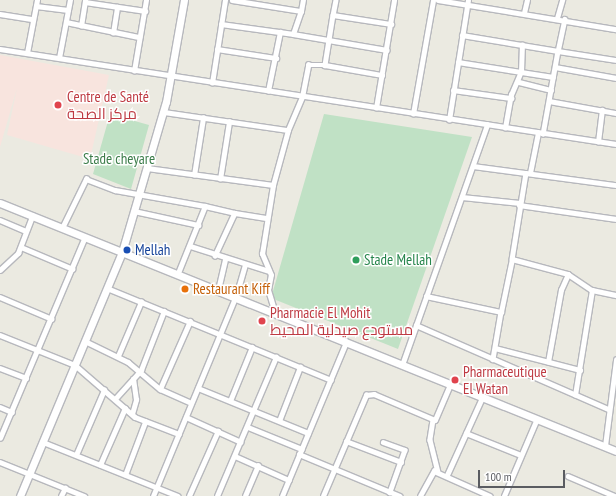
<!DOCTYPE html>
<meta charset="utf-8">
<style>
body{margin:0}
#map{position:relative;width:616px;height:496px;overflow:hidden;background:#ebeae1;font-family:"PT Sans Narrow",Cairo,sans-serif}
div>[style]{position:absolute}
.medical>*{inset:0;background:#f8e4de}
.green>*{inset:0;background:#c0e1c5}
.roads{filter:drop-shadow(1px 0 #b7b8bd) drop-shadow(-1px 0 #b7b8bd) drop-shadow(0 1px #b7b8bd) drop-shadow(0 -1px #b7b8bd)}
.street>*{height:4.5px;margin:-2.25px;padding:0 2.25px;transform-origin:2.25px;border-radius:2.25px;background:#fff}
.secondary>*{height:7px;margin:-3.5px;padding:0 3.5px;transform-origin:3.5px;border-radius:3.5px;background:#fff}
.dots>*{width:11px;height:11px;translate:-50% -50%;box-sizing:border-box;border:2px solid #fff;border-radius:50%}
span{translate:-50% -50%;white-space:nowrap;text-align:center;line-height:1.15;-webkit-text-stroke:3px #fff;paint-order:stroke}
.health-label{font-size:15px;color:#be3a42}
.left{translate:0 -50%;text-align:left}
.park-label{font-size:15px;color:#3c7d4a}
.transit-label{font-size:15px;color:#164399}
.leisure-label{font-size:15px;color:#27864d}
.food-label{font-size:15px;color:#c56008}
.scale{position:absolute;left:478px;top:470px;width:87px;height:18px;box-sizing:border-box;border:2px solid #5a5c61;border-top:0;padding-left:5px;font-size:12px;line-height:14px;white-space:nowrap;color:#5a5c61;-webkit-text-stroke:3px #fff;paint-order:stroke}
</style>
<div id="map">
<div class="medical">
<i style="clip-path:polygon(0 55px,109px 75px,90px 159px,7px 135px,17px 88px,0 147px)"></i>
</div>
<div class="green">
<i style="clip-path:polygon(110px 114px,149px 125px,131px 189px,93px 174px)"></i>
<i style="clip-path:polygon(324px 114px,472px 137px,398px 349px,271px 298px)"></i>
</div>
<div class="roads">
<div class="street">
<i style="left:232px;top:0;width:70px;rotate:9.1deg"></i>
<i style="left:301px;top:11px;width:11px;rotate:-80deg"></i>
<i style="left:336px;top:0;width:15px;rotate:101deg"></i>
<i style="left:333px;top:15px;width:59px;rotate:8.8deg"></i>
<i style="left:438px;top:0;width:180px;rotate:9.3deg"></i>
<i style="left:85px;top:2px;width:61px;rotate:8.5deg"></i>
<i style="left:36px;top:6px;width:32px;rotate:7deg"></i>
<i style="left:524px;top:13px;width:13px;rotate:-77deg"></i>
<i style="left:0;top:14px;width:33px;rotate:9deg"></i>
<i style="left:333px;top:15px;width:51px;rotate:99.1deg"></i>
<i style="left:325px;top:65px;width:58px;rotate:10deg"></i>
<i style="left:557px;top:18px;width:19px;rotate:-74deg"></i>
<i style="left:565px;top:19px;width:33px;rotate:102deg"></i>
<i style="left:558px;top:51px;width:59px;rotate:8.8deg"></i>
<i style="left:66px;top:22px;width:75px;rotate:11.6deg"></i>
<i style="left:221px;top:24px;width:73px;rotate:7.9deg"></i>
<i style="left:293px;top:34px;width:24px;rotate:-71deg"></i>
<i style="left:81px;top:26px;width:26px;rotate:-81deg"></i>
<i style="left:113px;top:33px;width:26px;rotate:-81deg"></i>
<i style="left:293px;top:34px;width:95px;rotate:9.7deg"></i>
<i style="left:462px;top:35px;width:97px;rotate:9.5deg"></i>
<i style="left:558px;top:51px;width:84px;rotate:100.2deg"></i>
<i style="left:0;top:49px;width:623px;rotate:8.77deg"></i>
<i style="left:217px;top:49px;width:60px;rotate:8.7deg"></i>
<i style="left:27px;top:53px;width:54px;rotate:-79.3deg"></i>
<i style="left:59px;top:58px;width:59px;rotate:-79.3deg"></i>
<i style="left:458px;top:62px;width:96px;rotate:9deg"></i>
<i style="left:555px;top:67px;width:62px;rotate:10.2deg"></i>
<i style="left:134px;top:71px;width:72px;rotate:-80.4deg"></i>
<i style="left:519px;top:82px;width:33px;rotate:14deg"></i>
<i style="left:212px;top:83px;width:84px;rotate:-81.1deg"></i>
<i style="left:453px;top:90px;width:59px;rotate:7.9deg"></i>
<i style="left:268px;top:91px;width:60px;rotate:-78.5deg"></i>
<i style="left:549px;top:101px;width:68px;rotate:10.2deg"></i>
<i style="left:376px;top:108px;width:109px;rotate:-80.5deg"></i>
<i style="left:164px;top:112px;width:125px;rotate:8.3deg"></i>
<i style="left:413px;top:114px;width:116px;rotate:-80deg"></i>
<i style="left:449px;top:120px;width:121px;rotate:-81deg"></i>
<i style="left:505px;top:128px;width:34px;rotate:-80deg"></i>
<i style="left:511px;top:95px;width:25px;rotate:-67deg"></i>
<i style="left:521px;top:72px;width:27px;rotate:-88deg"></i>
<i style="left:598px;top:142px;width:32px;rotate:-83deg"></i>
<i style="left:473px;top:166px;width:144px;rotate:7.6deg"></i>
<i style="left:147px;top:168px;width:127px;rotate:7.7deg"></i>
<i style="left:526px;top:173px;width:87px;rotate:99.2deg"></i>
<i style="left:512px;top:259px;width:58px;rotate:15deg"></i>
<i style="left:568px;top:274px;width:29px;rotate:34deg"></i>
<i style="left:592px;top:290px;width:25px;rotate:12deg"></i>
<i style="left:530px;top:173px;width:41px;rotate:-78.7deg"></i>
<i style="left:194px;top:175px;width:58px;rotate:-81deg"></i>
<i style="left:220px;top:179px;width:58px;rotate:-81deg"></i>
<i style="left:462px;top:197px;width:58px;rotate:5.9deg"></i>
<i style="left:519px;top:205px;width:98px;rotate:8.2deg"></i>
<i style="left:134px;top:211px;width:66px;rotate:12.3deg"></i>
<i style="left:235px;top:213px;width:31px;rotate:9deg"></i>
<i style="left:0;top:220px;width:28px;rotate:23deg"></i>
<i style="left:62px;top:228px;width:55px;rotate:-63.9deg"></i>
<i style="left:86px;top:179px;width:31px;rotate:21deg"></i>
<i style="left:115px;top:190px;width:91px;rotate:10.1deg"></i>
<i style="left:190px;top:246px;width:83px;rotate:17.6deg"></i>
<i style="left:21px;top:247px;width:56px;rotate:22.9deg"></i>
<i style="left:0;top:270px;width:25px;rotate:-43deg"></i>
<i style="left:18px;top:253px;width:40px;rotate:-69deg"></i>
<i style="left:178px;top:273px;width:72px;rotate:-68.1deg"></i>
<i style="left:205px;top:206px;width:31px;rotate:13deg"></i>
<i style="left:235px;top:213px;width:47px;rotate:114.9deg"></i>
<i style="left:107px;top:288px;width:242px;rotate:22.3deg"></i>
<i style="left:218px;top:290px;width:32px;rotate:-77deg"></i>
<i style="left:426px;top:296px;width:77px;rotate:12deg"></i>
<i style="left:501px;top:312px;width:48px;rotate:99.7deg"></i>
<i style="left:0;top:297px;width:56px;rotate:22.9deg"></i>
<i style="left:501px;top:312px;width:54px;rotate:-78.3deg"></i>
<i style="left:275px;top:313px;width:24px;rotate:-107deg"></i>
<i style="left:268px;top:290px;width:15px;rotate:-79deg"></i>
<i style="left:271px;top:275px;width:23px;rotate:-113deg"></i>
<i style="left:262px;top:254px;width:70px;rotate:-80.9deg"></i>
<i style="left:273px;top:185px;width:57px;rotate:-74.7deg"></i>
<i style="left:288px;top:130px;width:36px;rotate:-67deg"></i>
<i style="left:302px;top:97px;width:33px;rotate:-79deg"></i>
<i style="left:308px;top:65px;width:17px"></i>
<i style="left:416px;top:325px;width:210px;rotate:23.6deg"></i>
<i style="left:0;top:335px;width:81px;rotate:21.8deg"></i>
<i style="left:75px;top:365px;width:79px;rotate:40.9deg"></i>
<i style="left:135px;top:417px;width:47px;rotate:21.1deg"></i>
<i style="left:85px;top:341px;width:48px;rotate:26deg"></i>
<i style="left:128px;top:362px;width:42px;rotate:40.2deg"></i>
<i style="left:160px;top:389px;width:34px;rotate:24deg"></i>
<i style="left:495px;top:348px;width:88px;rotate:14.5deg"></i>
<i style="left:118px;top:356px;width:59px;rotate:-66.9deg"></i>
<i style="left:548px;top:362px;width:73px;rotate:-79.8deg"></i>
<i style="left:561px;top:290px;width:17px;rotate:-66deg"></i>
<i style="left:402px;top:365px;width:255px;rotate:-70.5deg"></i>
<i style="left:0;top:368px;width:28px;rotate:21deg"></i>
<i style="left:198px;top:388px;width:119px;rotate:22.2deg"></i>
<i style="left:160px;top:389px;width:74px;rotate:-66.2deg"></i>
<i style="left:575px;top:395px;width:106px;rotate:-80.8deg"></i>
<i style="left:115px;top:399px;width:39px;rotate:-48deg"></i>
<i style="left:141px;top:370px;width:63px;rotate:-68.7deg"></i>
<i style="left:230px;top:401px;width:58px;rotate:-67.8deg"></i>
<i style="left:0;top:407px;width:13px;rotate:23deg"></i>
<i style="left:132px;top:414px;width:15px;rotate:-74deg"></i>
<i style="left:136px;top:400px;width:21px;rotate:-98deg"></i>
<i style="left:186px;top:417px;width:60px;rotate:24.4deg"></i>
<i style="left:433px;top:420px;width:20px;rotate:99deg"></i>
<i style="left:430px;top:440px;width:32px;rotate:76deg"></i>
<i style="left:279px;top:421px;width:58px;rotate:-68.7deg"></i>
<i style="left:248px;top:427px;width:58px;rotate:22.2deg"></i>
<i style="left:466px;top:433px;width:59px;rotate:21.8deg"></i>
<i style="left:0;top:438px;width:218px;rotate:-67.1deg"></i>
<i style="left:346px;top:441px;width:59px;rotate:20.9deg"></i>
<i style="left:43px;top:442px;width:145px;rotate:21.8deg"></i>
<i style="left:383px;top:442px;width:23px;rotate:20deg"></i>
<i style="left:405px;top:450px;width:45px;rotate:109.7deg"></i>
<i style="left:605px;top:446px;width:87px;rotate:-82.7deg"></i>
<i style="left:299px;top:454px;width:109px;rotate:22.6deg"></i>
<i style="left:76px;top:455px;width:71px;rotate:-66.7deg"></i>
<i style="left:235px;top:456px;width:59px;rotate:24deg"></i>
<i style="left:0;top:462px;width:91px;rotate:22deg"></i>
<i style="left:100px;top:465px;width:62px;rotate:-66.3deg"></i>
<i style="left:125px;top:475px;width:57px;rotate:-69.3deg"></i>
<i style="left:447px;top:475px;width:85px;rotate:-65.6deg"></i>
<i style="left:568px;top:476px;width:51px;rotate:23.1deg"></i>
<i style="left:61px;top:496px;width:9px;rotate:-63deg"></i>
<i style="left:153px;top:496px;width:217px;rotate:-67.5deg"></i>
<i style="left:236px;top:296px;width:32px;rotate:-74deg"></i>
<i style="left:189px;top:496px;width:71px;rotate:-66deg"></i>
<i style="left:217px;top:496px;width:151px;rotate:-67deg"></i>
<i style="left:245px;top:496px;width:33px;rotate:-67deg"></i>
<i style="left:282px;top:496px;width:167px;rotate:-67.4deg"></i>
<i style="left:323px;top:496px;width:110px;rotate:-66.9deg"></i>
<i style="left:366px;top:395px;width:8px;rotate:-7deg"></i>
<i style="left:374px;top:394px;width:66px;rotate:23.1deg"></i>
<i style="left:435px;top:420px;width:38px;rotate:-67deg"></i>
<i style="left:420px;top:496px;width:29px;rotate:-61deg"></i>
<i style="left:434px;top:471px;width:61px;rotate:24.1deg"></i>
<i style="left:504px;top:496px;width:82px;rotate:-66.9deg"></i>
</div>
<div class="secondary">
<i style="left:0;top:203px;width:664px;rotate:21.93deg"></i>
<i style="left:20px;top:496px;width:264px;rotate:-67.3deg"></i>
<i style="left:122px;top:252px;width:156px;rotate:-73.7deg"></i>
<i style="left:166px;top:102px;width:104px;rotate:-80deg"></i>
</div>
</div>
<div class="dots">
<i style="left:58px;top:105px;background:#e0444e"></i>
<i style="left:127px;top:250px;background:#1a4fb4"></i>
<i style="left:356px;top:260px;background:#2e9e5b"></i>
<i style="left:185px;top:289px;background:#e8710a"></i>
<i style="left:262px;top:321px;background:#e0444e"></i>
<i style="left:455px;top:380px;background:#e0444e"></i>
</div>
<div class="health-label">
<span class="left" style="left:67px;top:105px">Centre de Santé<br>مركز الصحة</span>
<span class="left" style="left:270px;top:321px">Pharmacie El Mohit<br>مستودع صيدلية المحيط</span>
<span class="left" style="left:463px;top:380px">Pharmaceutique<br>El Watan</span>
</div>
<div class="park-label">
<span style="left:119px;top:159px">Stade cheyare</span>
</div>
<div class="transit-label">
<span class="left" style="left:135px;top:250px">Mellah</span>
</div>
<div class="leisure-label">
<span class="left" style="left:364px;top:260px">Stade Mellah</span>
</div>
<div class="food-label">
<span class="left" style="left:193px;top:289px">Restaurant Kiff</span>
</div>
<div class="scale">100 m</div>
</div>
